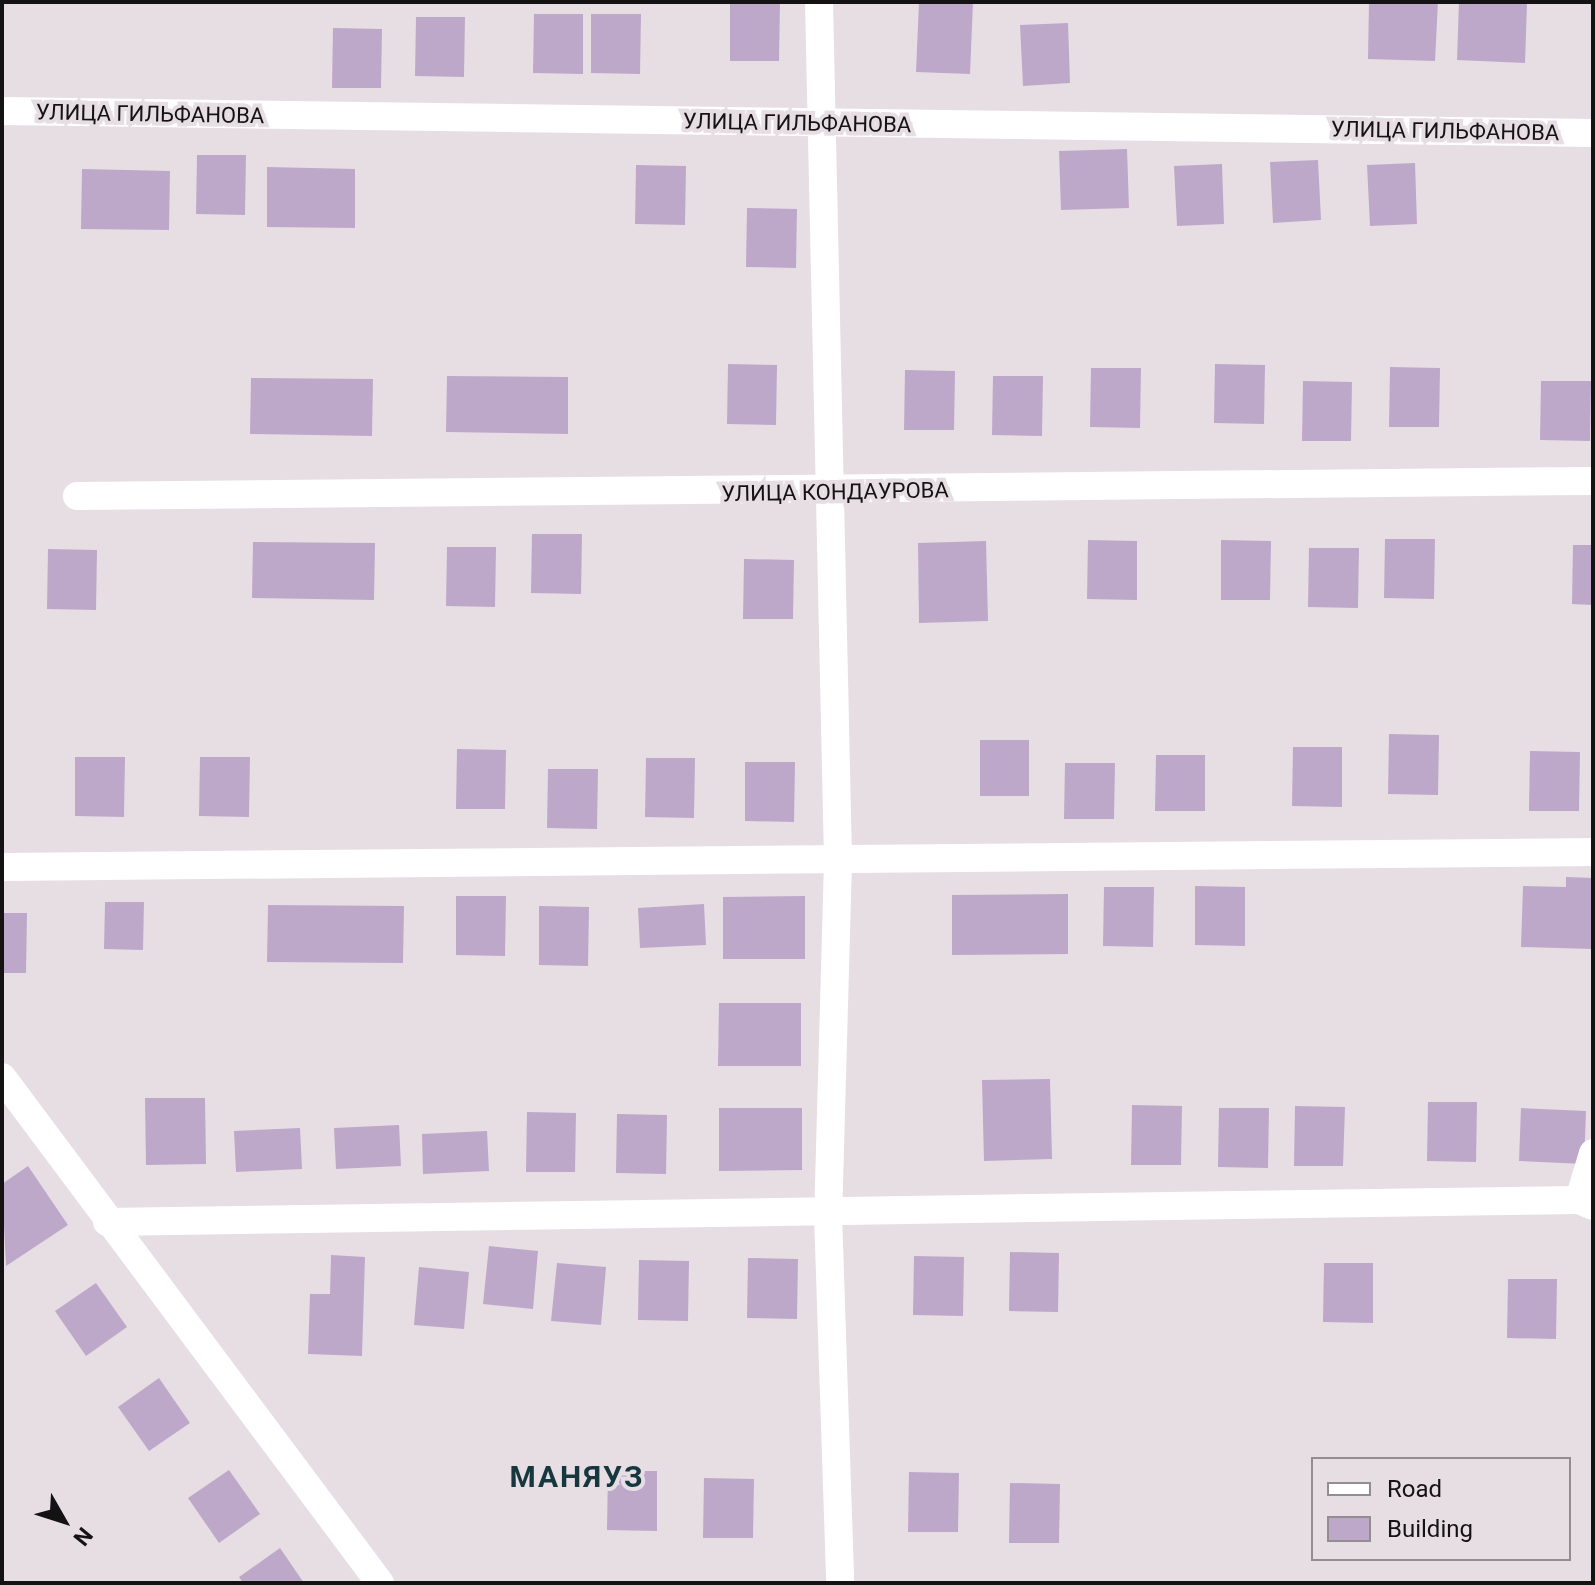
<!DOCTYPE html>
<meta charset="utf-8">
<style>
body{margin:0}
#map{position:relative;width:1595px;height:1585px;overflow:hidden;background:#e7dee4;font-family:Roboto,sans-serif}
div>[style]{position:absolute}
.building>*{inset:0;background:#bea8ca}
.street>*{height:28px;margin:-14px;padding:0 14px;transform-origin:14px;border-radius:14px;background:#fff}
span{translate:-50% -50%;white-space:nowrap;text-align:center;line-height:1.15;-webkit-text-stroke:8px #e7dee4;paint-order:stroke}
.street-label{font-size:22px;color:#151214}
.district-label{font-size:30px;color:#16373e;font-weight:700;letter-spacing:2px}
.frame{position:absolute;inset:0;border:4px solid #151214;pointer-events:none}
.legend{position:absolute;left:1311px;top:1457px;width:260px;height:104px;box-sizing:border-box;background:#e7dee4;border:2px solid #938c91;margin:0;padding:10px 14px;list-style:none;font-size:24px;color:#151214}
.legend li{display:flex;align-items:center;gap:16px;height:40px}
.legend b{width:40px;border:2px solid #938c91}
.north{position:absolute;left:24px;top:1481px;width:80px;height:80px;-webkit-text-stroke:6px #e7dee4;paint-order:stroke;rotate:129deg;font-size:22px;font-weight:700;line-height:32px;text-align:center;color:#151214}
.north::after{content:'';display:block;margin:auto;width:28px;height:36px;background:#151214;clip-path:polygon(50% 0,100% 100%,50% 72%,0 100%)}
</style>
<div id="map">
<div class="building">
<i style="clip-path:polygon(730px 2px,780px 2px,779px 61px,730px 61px)"></i>
<i style="clip-path:polygon(919px 2px,973px 2px,970px 74px,916px 72px)"></i>
<i style="clip-path:polygon(1369px 2px,1438px 2px,1435px 61px,1368px 59px)"></i>
<i style="clip-path:polygon(1459px 2px,1527px 4px,1525px 63px,1457px 60px)"></i>
<i style="clip-path:polygon(534px 14px,583px 14px,583px 74px,533px 73px)"></i>
<i style="clip-path:polygon(591px 14px,641px 14px,640px 74px,591px 73px)"></i>
<i style="clip-path:polygon(416px 17px,465px 17px,464px 77px,415px 76px)"></i>
<i style="clip-path:polygon(1068px 23px,1070px 83px,1023px 86px,1020px 25px)"></i>
<i style="clip-path:polygon(333px 28px,382px 29px,381px 88px,332px 88px)"></i>
<i style="clip-path:polygon(1127px 149px,1129px 208px,1061px 210px,1059px 151px)"></i>
<i style="clip-path:polygon(197px 155px,246px 155px,245px 215px,196px 214px)"></i>
<i style="clip-path:polygon(1318px 160px,1321px 220px,1273px 223px,1270px 162px)"></i>
<i style="clip-path:polygon(1415px 163px,1417px 224px,1370px 226px,1367px 165px)"></i>
<i style="clip-path:polygon(1222px 164px,1224px 224px,1177px 226px,1174px 166px)"></i>
<i style="clip-path:polygon(636px 165px,686px 166px,685px 225px,635px 224px)"></i>
<i style="clip-path:polygon(267px 167px,355px 169px,355px 228px,267px 227px)"></i>
<i style="clip-path:polygon(82px 169px,170px 171px,169px 230px,81px 229px)"></i>
<i style="clip-path:polygon(747px 208px,797px 209px,796px 268px,746px 267px)"></i>
<i style="clip-path:polygon(728px 364px,777px 365px,776px 425px,727px 424px)"></i>
<i style="clip-path:polygon(1215px 364px,1265px 365px,1264px 424px,1214px 423px)"></i>
<i style="clip-path:polygon(1390px 367px,1440px 368px,1439px 427px,1389px 427px)"></i>
<i style="clip-path:polygon(1091px 368px,1141px 368px,1140px 428px,1090px 427px)"></i>
<i style="clip-path:polygon(905px 370px,955px 371px,954px 430px,904px 430px)"></i>
<i style="clip-path:polygon(447px 376px,568px 377px,568px 434px,446px 432px)"></i>
<i style="clip-path:polygon(993px 376px,1043px 376px,1042px 436px,992px 435px)"></i>
<i style="clip-path:polygon(251px 378px,373px 379px,372px 436px,250px 434px)"></i>
<i style="clip-path:polygon(1303px 381px,1352px 382px,1351px 441px,1302px 441px)"></i>
<i style="clip-path:polygon(1541px 381px,1591px 381px,1590px 441px,1540px 440px)"></i>
<i style="clip-path:polygon(532px 534px,582px 534px,581px 594px,531px 593px)"></i>
<i style="clip-path:polygon(1385px 539px,1435px 539px,1434px 599px,1384px 598px)"></i>
<i style="clip-path:polygon(1088px 540px,1137px 541px,1137px 600px,1087px 599px)"></i>
<i style="clip-path:polygon(1221px 540px,1271px 541px,1270px 600px,1221px 600px)"></i>
<i style="clip-path:polygon(986px 541px,988px 621px,919px 623px,918px 543px)"></i>
<i style="clip-path:polygon(253px 542px,375px 543px,374px 600px,252px 598px)"></i>
<i style="clip-path:polygon(1573px 545px,1593px 545px,1593px 605px,1572px 604px)"></i>
<i style="clip-path:polygon(447px 547px,496px 547px,495px 607px,446px 606px)"></i>
<i style="clip-path:polygon(1309px 548px,1359px 548px,1358px 608px,1308px 607px)"></i>
<i style="clip-path:polygon(48px 549px,97px 550px,96px 610px,47px 609px)"></i>
<i style="clip-path:polygon(744px 559px,794px 560px,793px 619px,743px 619px)"></i>
<i style="clip-path:polygon(1389px 734px,1439px 735px,1438px 795px,1388px 794px)"></i>
<i style="clip-path:polygon(980px 740px,1029px 740px,1029px 796px,980px 796px)"></i>
<i style="clip-path:polygon(1293px 747px,1342px 747px,1342px 807px,1292px 806px)"></i>
<i style="clip-path:polygon(457px 749px,506px 750px,505px 809px,456px 809px)"></i>
<i style="clip-path:polygon(1530px 751px,1580px 752px,1579px 811px,1529px 811px)"></i>
<i style="clip-path:polygon(1156px 755px,1205px 755px,1205px 811px,1155px 811px)"></i>
<i style="clip-path:polygon(75px 757px,125px 757px,124px 817px,75px 816px)"></i>
<i style="clip-path:polygon(200px 757px,250px 757px,249px 817px,199px 816px)"></i>
<i style="clip-path:polygon(646px 758px,695px 758px,694px 818px,645px 817px)"></i>
<i style="clip-path:polygon(745px 762px,795px 762px,794px 822px,745px 821px)"></i>
<i style="clip-path:polygon(1065px 763px,1115px 763px,1114px 819px,1064px 819px)"></i>
<i style="clip-path:polygon(548px 769px,598px 769px,597px 829px,547px 828px)"></i>
<i style="clip-path:polygon(1566px 877px,1593px 878px,1593px 949px,1521px 947px,1523px 886px,1566px 887px)"></i>
<i style="clip-path:polygon(1195px 886px,1245px 887px,1245px 946px,1195px 945px)"></i>
<i style="clip-path:polygon(1104px 887px,1154px 887px,1153px 947px,1103px 946px)"></i>
<i style="clip-path:polygon(1068px 894px,1068px 954px,952px 955px,952px 895px)"></i>
<i style="clip-path:polygon(456px 896px,506px 896px,505px 956px,456px 955px)"></i>
<i style="clip-path:polygon(805px 896px,805px 959px,723px 959px,723px 897px)"></i>
<i style="clip-path:polygon(105px 902px,144px 902px,143px 950px,104px 949px)"></i>
<i style="clip-path:polygon(704px 904px,706px 945px,640px 948px,638px 908px)"></i>
<i style="clip-path:polygon(268px 905px,404px 906px,403px 963px,267px 962px)"></i>
<i style="clip-path:polygon(539px 906px,589px 907px,588px 966px,539px 965px)"></i>
<i style="clip-path:polygon(2px 913px,27px 913px,26px 973px,2px 973px)"></i>
<i style="clip-path:polygon(719px 1003px,801px 1003px,801px 1066px,718px 1066px)"></i>
<i style="clip-path:polygon(1050px 1079px,1052px 1159px,984px 1161px,982px 1080px)"></i>
<i style="clip-path:polygon(145px 1098px,205px 1098px,206px 1164px,146px 1165px)"></i>
<i style="clip-path:polygon(1428px 1102px,1477px 1102px,1476px 1162px,1427px 1161px)"></i>
<i style="clip-path:polygon(1132px 1105px,1182px 1106px,1181px 1165px,1131px 1165px)"></i>
<i style="clip-path:polygon(1295px 1106px,1345px 1107px,1343px 1166px,1294px 1166px)"></i>
<i style="clip-path:polygon(719px 1108px,802px 1108px,802px 1170px,719px 1171px)"></i>
<i style="clip-path:polygon(1219px 1108px,1269px 1108px,1268px 1168px,1218px 1167px)"></i>
<i style="clip-path:polygon(1521px 1108px,1586px 1111px,1584px 1164px,1519px 1161px)"></i>
<i style="clip-path:polygon(527px 1112px,576px 1113px,575px 1172px,526px 1172px)"></i>
<i style="clip-path:polygon(617px 1114px,667px 1115px,666px 1174px,616px 1173px)"></i>
<i style="clip-path:polygon(399px 1125px,401px 1166px,336px 1169px,334px 1128px)"></i>
<i style="clip-path:polygon(300px 1128px,302px 1169px,236px 1172px,234px 1131px)"></i>
<i style="clip-path:polygon(487px 1131px,489px 1171px,423px 1174px,422px 1134px)"></i>
<i style="clip-path:polygon(28px 1166px,68px 1225px,6px 1266px,2px 1184px)"></i>
<i style="clip-path:polygon(489px 1246px,538px 1251px,533px 1309px,483px 1304px)"></i>
<i style="clip-path:polygon(1010px 1252px,1059px 1253px,1058px 1312px,1009px 1311px)"></i>
<i style="clip-path:polygon(331px 1255px,365px 1257px,362px 1356px,308px 1354px,310px 1294px,330px 1294px)"></i>
<i style="clip-path:polygon(914px 1256px,964px 1257px,963px 1316px,913px 1315px)"></i>
<i style="clip-path:polygon(748px 1258px,798px 1259px,797px 1319px,747px 1318px)"></i>
<i style="clip-path:polygon(639px 1260px,689px 1261px,688px 1321px,638px 1320px)"></i>
<i style="clip-path:polygon(557px 1263px,606px 1267px,601px 1325px,551px 1321px)"></i>
<i style="clip-path:polygon(1324px 1263px,1373px 1263px,1373px 1323px,1323px 1322px)"></i>
<i style="clip-path:polygon(419px 1267px,469px 1272px,464px 1329px,414px 1325px)"></i>
<i style="clip-path:polygon(1508px 1279px,1557px 1279px,1556px 1339px,1507px 1338px)"></i>
<i style="clip-path:polygon(96px 1283px,127px 1327px,86px 1356px,55px 1311px)"></i>
<i style="clip-path:polygon(159px 1378px,190px 1423px,149px 1451px,118px 1407px)"></i>
<i style="clip-path:polygon(229px 1470px,260px 1514px,219px 1543px,188px 1498px)"></i>
<i style="clip-path:polygon(608px 1471px,657px 1471px,657px 1531px,607px 1530px)"></i>
<i style="clip-path:polygon(909px 1472px,959px 1473px,958px 1532px,908px 1532px)"></i>
<i style="clip-path:polygon(704px 1478px,754px 1479px,753px 1538px,703px 1538px)"></i>
<i style="clip-path:polygon(1010px 1483px,1060px 1484px,1059px 1543px,1009px 1543px)"></i>
<i style="clip-path:polygon(280px 1548px,304px 1583px,243px 1583px,239px 1577px)"></i>
</div>
<div class="street">
<i style="left:819px;top:2px;width:860px;rotate:88.73deg"></i>
<i style="left:838px;top:862px;width:352px;rotate:91.6deg"></i>
<i style="left:828px;top:1214px;width:369px;rotate:88.1deg"></i>
<i style="left:2px;top:111px;width:1591px;rotate:0.79deg"></i>
<i style="left:77px;top:496px;width:1516px;rotate:-0.57deg"></i>
<i style="left:2px;top:867px;width:1591px;rotate:-0.54deg"></i>
<i style="left:2px;top:1077px;width:632px;rotate:53.24deg"></i>
<i style="left:1579px;top:1200px;width:49px;rotate:-73.4deg"></i>
<i style="left:107px;top:1222px;width:1472px;rotate:-0.86deg"></i>
<i style="left:1579px;top:1200px;width:15px;rotate:23deg"></i>
</div>
<div class="street-label">
<span style="left:150px;top:114px;rotate:1deg">УЛИЦА ГИЛЬФАНОВА</span>
<span style="left:797px;top:123px;rotate:1deg">УЛИЦА ГИЛЬФАНОВА</span>
<span style="left:1445px;top:131px;rotate:1deg">УЛИЦА ГИЛЬФАНОВА</span>
<span style="left:835px;top:492px;rotate:-1deg">УЛИЦА КОНДАУРОВА</span>
</div>
<div class="district-label">
<span style="left:577px;top:1477px">МАНЯУЗ</span>
</div>
<div class="frame"></div>
<ul class="legend">
<li><b style="height:10px;background:#fff"></b>Road</li>
<li><b style="height:22px;background:#bea8ca"></b>Building</li>
</ul>
<div class="north">N</div>
</div>
